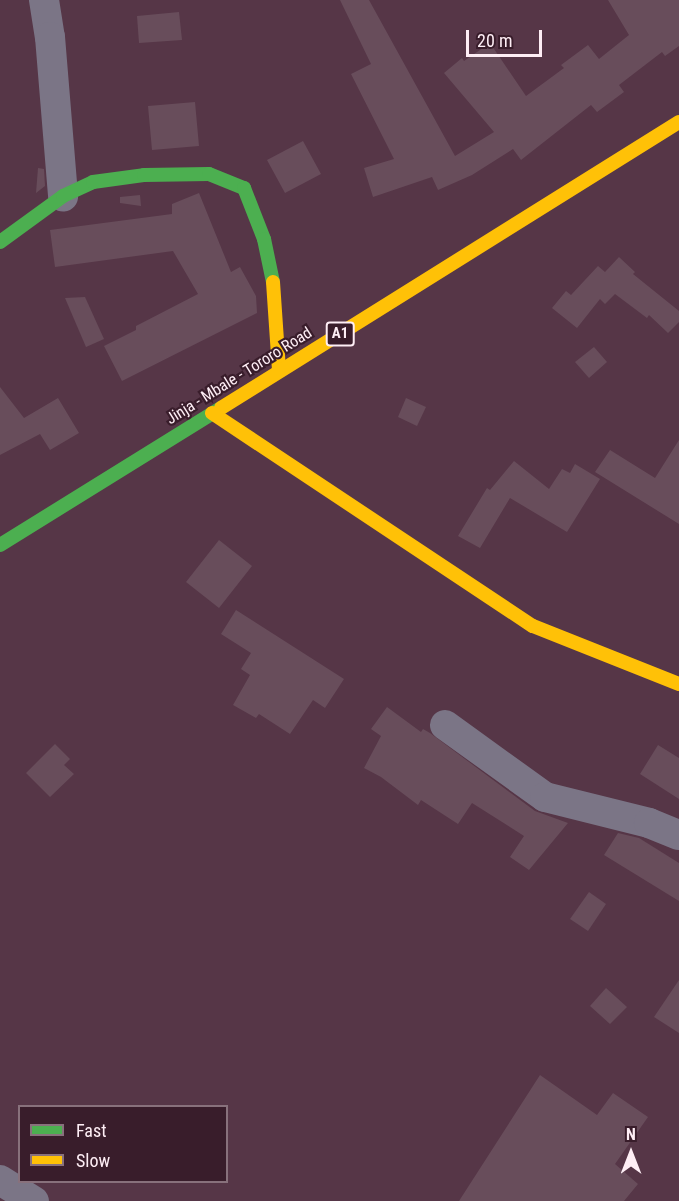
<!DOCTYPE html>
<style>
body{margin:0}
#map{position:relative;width:679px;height:1201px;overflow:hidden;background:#563647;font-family:"Roboto Condensed",sans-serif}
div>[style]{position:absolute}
.building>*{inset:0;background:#684d5b}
.street>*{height:30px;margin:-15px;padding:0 15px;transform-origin:15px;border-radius:15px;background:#7b7586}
.fast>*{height:14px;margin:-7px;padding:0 7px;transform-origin:7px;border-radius:7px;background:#4caf50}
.slow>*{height:14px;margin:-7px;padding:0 7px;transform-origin:7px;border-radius:7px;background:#ffc107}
span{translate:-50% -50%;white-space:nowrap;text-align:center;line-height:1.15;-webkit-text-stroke:4.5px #391d2b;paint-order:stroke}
.shield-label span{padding:2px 4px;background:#391d2b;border:2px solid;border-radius:4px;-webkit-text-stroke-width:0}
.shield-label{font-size:15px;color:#feeef5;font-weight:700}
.street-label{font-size:16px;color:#feeef5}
.legend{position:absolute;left:18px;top:1105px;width:210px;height:78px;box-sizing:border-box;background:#391d2b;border:2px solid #88717c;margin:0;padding:8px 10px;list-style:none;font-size:18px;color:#feeef5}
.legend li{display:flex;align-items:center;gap:12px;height:30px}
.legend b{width:30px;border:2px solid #88717c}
.north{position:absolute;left:601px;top:1123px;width:60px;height:60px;-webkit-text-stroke:4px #391d2b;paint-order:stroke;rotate:0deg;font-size:16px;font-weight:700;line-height:24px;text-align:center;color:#feeef5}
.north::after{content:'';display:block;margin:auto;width:21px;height:27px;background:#feeef5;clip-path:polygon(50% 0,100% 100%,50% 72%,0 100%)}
.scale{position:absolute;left:466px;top:30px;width:76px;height:27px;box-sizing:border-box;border:3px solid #feeef5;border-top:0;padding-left:8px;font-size:18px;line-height:21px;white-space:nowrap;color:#feeef5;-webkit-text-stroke:4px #391d2b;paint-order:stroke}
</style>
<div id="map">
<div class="building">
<i style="clip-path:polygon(340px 0,369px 0,455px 156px,494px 132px,444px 73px,462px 58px,464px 61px,490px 43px,526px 96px,564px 68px,561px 65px,588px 45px,599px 59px,629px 35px,608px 0,679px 0,679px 46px,665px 56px,662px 52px,619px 85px,624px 92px,597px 112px,591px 105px,521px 160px,513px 149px,472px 175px,438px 190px,432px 177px,373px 197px,364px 168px,394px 159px,351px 74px,371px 64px)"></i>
<i style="clip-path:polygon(179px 12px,182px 40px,139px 43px,137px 16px)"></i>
<i style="clip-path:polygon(195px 102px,199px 146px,152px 150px,148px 106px)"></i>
<i style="clip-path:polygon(303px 141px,321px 174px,285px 193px,267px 160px)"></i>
<i style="clip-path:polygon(38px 168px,44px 169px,45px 186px,36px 193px)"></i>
<i style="clip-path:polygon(199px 193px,231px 272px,240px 267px,256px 296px,257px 313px,122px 381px,104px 346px,136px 330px,136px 326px,198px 294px,173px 251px,55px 267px,50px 230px,172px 214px,172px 204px)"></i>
<i style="clip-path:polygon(140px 195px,141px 206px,120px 203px,120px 197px)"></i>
<i style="clip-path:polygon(619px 257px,635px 272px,633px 274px,679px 311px,679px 322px,668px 333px,649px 315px,647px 318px,615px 294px,605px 304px,600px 299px,577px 328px,552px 308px,566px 291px,571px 295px,598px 266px,605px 272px)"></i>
<i style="clip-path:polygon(85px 297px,104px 339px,86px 347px,65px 298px)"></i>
<i style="clip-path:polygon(594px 347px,607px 362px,589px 378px,575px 362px)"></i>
<i style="clip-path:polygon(0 387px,24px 418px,58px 398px,79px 433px,50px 450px,40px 434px,0 455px)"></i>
<i style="clip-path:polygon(406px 398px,426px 407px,417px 426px,398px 417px)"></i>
<i style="clip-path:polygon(679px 440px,679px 524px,595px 472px,610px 450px,655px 478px)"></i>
<i style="clip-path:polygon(514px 461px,549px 489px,562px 469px,570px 473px,575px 464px,600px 479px,567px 532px,510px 498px,480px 548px,458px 536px,487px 488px,490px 490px)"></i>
<i style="clip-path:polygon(219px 540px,252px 566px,219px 608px,186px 582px)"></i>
<i style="clip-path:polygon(236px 610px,344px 679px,325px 708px,313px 700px,290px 734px,259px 714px,256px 718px,233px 705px,250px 675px,241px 669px,251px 653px,221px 634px)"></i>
<i style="clip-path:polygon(387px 707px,421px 732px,423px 729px,430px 733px,535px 811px,568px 823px,529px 870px,510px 857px,524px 836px,472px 803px,458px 824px,421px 800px,418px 805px,381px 777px,364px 768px,381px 736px,371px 729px)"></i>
<i style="clip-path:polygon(55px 744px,70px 759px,64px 765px,74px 774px,50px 797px,26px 773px)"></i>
<i style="clip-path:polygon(658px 745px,679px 758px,679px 799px,640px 774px)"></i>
<i style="clip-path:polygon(618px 833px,639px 838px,679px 863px,679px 901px,604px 855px)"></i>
<i style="clip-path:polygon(589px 892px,606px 904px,588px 931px,570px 919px)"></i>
<i style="clip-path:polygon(679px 980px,679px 1033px,654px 1017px)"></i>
<i style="clip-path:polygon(606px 988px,627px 1007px,610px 1024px,590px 1006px)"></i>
<i style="clip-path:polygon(540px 1075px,597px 1115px,613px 1093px,648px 1117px,615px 1164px,638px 1184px,624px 1201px,459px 1201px)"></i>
</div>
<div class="street">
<i style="left:44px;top:0;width:37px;rotate:81deg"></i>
<i style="left:50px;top:37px;width:160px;rotate:85.3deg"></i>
<i style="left:445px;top:725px;width:123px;rotate:35.8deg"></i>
<i style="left:545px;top:797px;width:107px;rotate:14deg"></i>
<i style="left:649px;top:823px;width:32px;rotate:22deg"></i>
<i style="left:0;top:1180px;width:40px;rotate:32deg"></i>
</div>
<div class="fast">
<i style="left:0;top:242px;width:78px;rotate:-36.1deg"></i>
<i style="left:63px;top:196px;width:33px;rotate:-25deg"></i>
<i style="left:93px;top:182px;width:51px;rotate:-7.8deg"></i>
<i style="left:144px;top:175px;width:65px;rotate:-0.9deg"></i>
<i style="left:209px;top:174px;width:38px;rotate:22deg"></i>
<i style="left:244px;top:188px;width:55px;rotate:68.6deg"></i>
<i style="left:264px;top:239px;width:44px;rotate:78.2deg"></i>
<i style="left:0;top:545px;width:260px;rotate:-31.8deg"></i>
</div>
<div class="slow">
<i style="left:273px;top:282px;width:89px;rotate:86.1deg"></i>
<i style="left:221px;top:408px;width:540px;rotate:-31.98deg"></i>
<i style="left:212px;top:413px;width:385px;rotate:33.6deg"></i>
<i style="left:533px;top:626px;width:157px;rotate:21.7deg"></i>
</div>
<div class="shield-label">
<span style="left:340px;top:334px">A1</span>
</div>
<div class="street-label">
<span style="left:239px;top:376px;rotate:-32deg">Jinja - Mbale - Tororo Road</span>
</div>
<ul class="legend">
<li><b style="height:8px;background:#4caf50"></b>Fast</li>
<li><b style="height:8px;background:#ffc107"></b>Slow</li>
</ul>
<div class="north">N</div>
<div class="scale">20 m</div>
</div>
